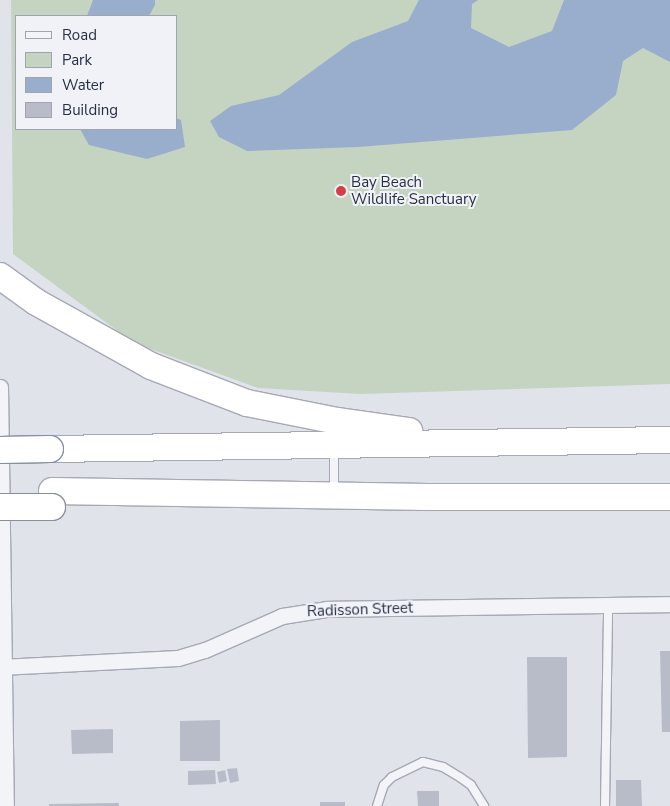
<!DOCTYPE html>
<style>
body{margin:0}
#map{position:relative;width:670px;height:806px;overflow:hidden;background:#e0e3ea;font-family:"Nunito Sans",sans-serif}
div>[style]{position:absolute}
.green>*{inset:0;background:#c4d4c1}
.water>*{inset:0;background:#99aecc}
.building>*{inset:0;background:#b7bcc8}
.roads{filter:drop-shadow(1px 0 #a5a9b5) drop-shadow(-1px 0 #a5a9b5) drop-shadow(0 1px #a5a9b5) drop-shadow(0 -1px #a5a9b5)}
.lane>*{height:8px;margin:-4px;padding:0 4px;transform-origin:4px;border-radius:4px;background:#f3f4f8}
.street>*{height:15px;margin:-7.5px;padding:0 7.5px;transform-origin:7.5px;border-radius:7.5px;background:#f3f4f8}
.highway>*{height:26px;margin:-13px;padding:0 13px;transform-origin:13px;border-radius:13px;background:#fff}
.bridges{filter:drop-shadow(1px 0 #868fa2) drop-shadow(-1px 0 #868fa2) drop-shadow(0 1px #868fa2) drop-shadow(0 -1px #868fa2)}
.highway-bridge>*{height:26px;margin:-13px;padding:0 13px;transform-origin:13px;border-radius:13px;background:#fff}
.dots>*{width:14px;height:14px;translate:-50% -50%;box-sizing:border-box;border:2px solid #f0f2f7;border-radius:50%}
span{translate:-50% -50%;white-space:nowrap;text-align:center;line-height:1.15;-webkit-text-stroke:4px #f0f2f7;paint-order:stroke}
.poi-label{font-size:15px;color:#272f43}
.left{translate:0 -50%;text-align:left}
.street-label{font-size:15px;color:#272f43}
.legend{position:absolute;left:15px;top:15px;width:162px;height:115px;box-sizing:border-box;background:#f0f2f7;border:1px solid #a0a4af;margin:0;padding:6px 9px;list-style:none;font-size:15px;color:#272f43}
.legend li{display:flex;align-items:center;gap:10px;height:25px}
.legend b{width:25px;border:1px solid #a0a4af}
</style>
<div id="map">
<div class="green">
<i style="clip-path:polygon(evenodd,11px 0,670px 0,670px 384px,361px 394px,258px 388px,134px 343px,13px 254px,11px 0,16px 16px,176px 16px,176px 129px,16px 129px,16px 16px)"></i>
</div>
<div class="water">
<i style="clip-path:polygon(93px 0,155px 0,155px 5px,149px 16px,87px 16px)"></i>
<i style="clip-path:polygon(419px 0,478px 0,472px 4px,471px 28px,509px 47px,552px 31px,564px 0,670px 0,670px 62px,643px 48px,623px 61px,616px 95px,572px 130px,358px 147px,247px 151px,219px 137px,210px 121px,231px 106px,279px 95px,352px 42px,408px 21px)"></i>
<i style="clip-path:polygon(176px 118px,181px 120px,185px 147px,147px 159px,89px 145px,80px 129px,176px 129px)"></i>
</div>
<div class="building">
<i style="clip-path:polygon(660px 651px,670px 651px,670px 732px,662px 732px)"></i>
<i style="clip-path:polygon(527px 657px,567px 657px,567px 757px,528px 758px)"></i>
<i style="clip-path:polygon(220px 720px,220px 761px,180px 761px,180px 721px)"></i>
<i style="clip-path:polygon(113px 729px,113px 753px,72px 754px,71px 730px)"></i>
<i style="clip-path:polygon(237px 768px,239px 781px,230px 783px,227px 769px)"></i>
<i style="clip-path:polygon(215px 770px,216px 784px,188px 785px,188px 771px)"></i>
<i style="clip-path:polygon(225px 770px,227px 781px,219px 783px,217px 772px)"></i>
<i style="clip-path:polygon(616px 780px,641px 780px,642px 806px,616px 806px)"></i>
<i style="clip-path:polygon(417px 791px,439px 791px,439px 806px,418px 806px)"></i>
<i style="clip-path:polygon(320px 802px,345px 802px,345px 806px,320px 806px)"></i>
<i style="clip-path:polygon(119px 803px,119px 806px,49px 806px,49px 804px)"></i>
</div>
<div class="roads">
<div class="lane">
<i style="left:334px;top:491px;width:41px;rotate:-90deg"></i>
<i style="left:377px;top:806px;width:22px;rotate:-72deg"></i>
<i style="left:384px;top:785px;width:11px;rotate:-45deg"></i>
<i style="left:392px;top:777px;width:34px;rotate:-26deg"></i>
<i style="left:423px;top:762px;width:21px;rotate:14deg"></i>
<i style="left:443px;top:767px;width:21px;rotate:31deg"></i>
<i style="left:461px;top:778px;width:12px;rotate:35deg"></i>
<i style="left:471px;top:785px;width:25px;rotate:58deg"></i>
<i style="left:605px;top:806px;width:201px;rotate:-89.1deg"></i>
</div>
<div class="street">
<i style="left:0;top:387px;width:419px;rotate:89.2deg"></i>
<i style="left:0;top:667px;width:178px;rotate:-2.9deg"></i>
<i style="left:178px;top:658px;width:28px;rotate:-17deg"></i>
<i style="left:205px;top:650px;width:84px;rotate:-23.8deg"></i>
<i style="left:282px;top:616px;width:46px;rotate:-8.8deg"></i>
<i style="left:327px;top:609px;width:343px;rotate:-0.8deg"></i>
</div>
<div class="highway">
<i style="left:0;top:276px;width:44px;rotate:35.8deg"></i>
<i style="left:36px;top:302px;width:132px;rotate:29.1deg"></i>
<i style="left:151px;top:366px;width:103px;rotate:21.1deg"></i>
<i style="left:247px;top:403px;width:92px;rotate:11.3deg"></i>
<i style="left:337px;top:421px;width:73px;rotate:7.9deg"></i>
<i style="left:50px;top:449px;width:620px;rotate:-0.83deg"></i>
<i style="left:52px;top:491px;width:376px;rotate:0.9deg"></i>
<i style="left:428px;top:497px;width:242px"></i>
</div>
</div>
<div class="bridges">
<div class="highway-bridge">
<i style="left:0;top:450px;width:50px;rotate:-1.1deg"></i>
<i style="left:0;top:507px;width:52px"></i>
</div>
</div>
<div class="dots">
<i style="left:341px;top:191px;background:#d73d48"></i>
</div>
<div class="poi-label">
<span class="left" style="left:351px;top:191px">Bay Beach<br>Wildlife Sanctuary</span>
</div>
<div class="street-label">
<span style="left:360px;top:610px;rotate:-2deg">Radisson Street</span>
</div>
<ul class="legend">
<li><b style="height:6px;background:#f3f4f8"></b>Road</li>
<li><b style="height:14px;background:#c4d4c1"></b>Park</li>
<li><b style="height:14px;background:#99aecc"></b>Water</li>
<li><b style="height:14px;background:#b7bcc8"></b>Building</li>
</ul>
</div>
